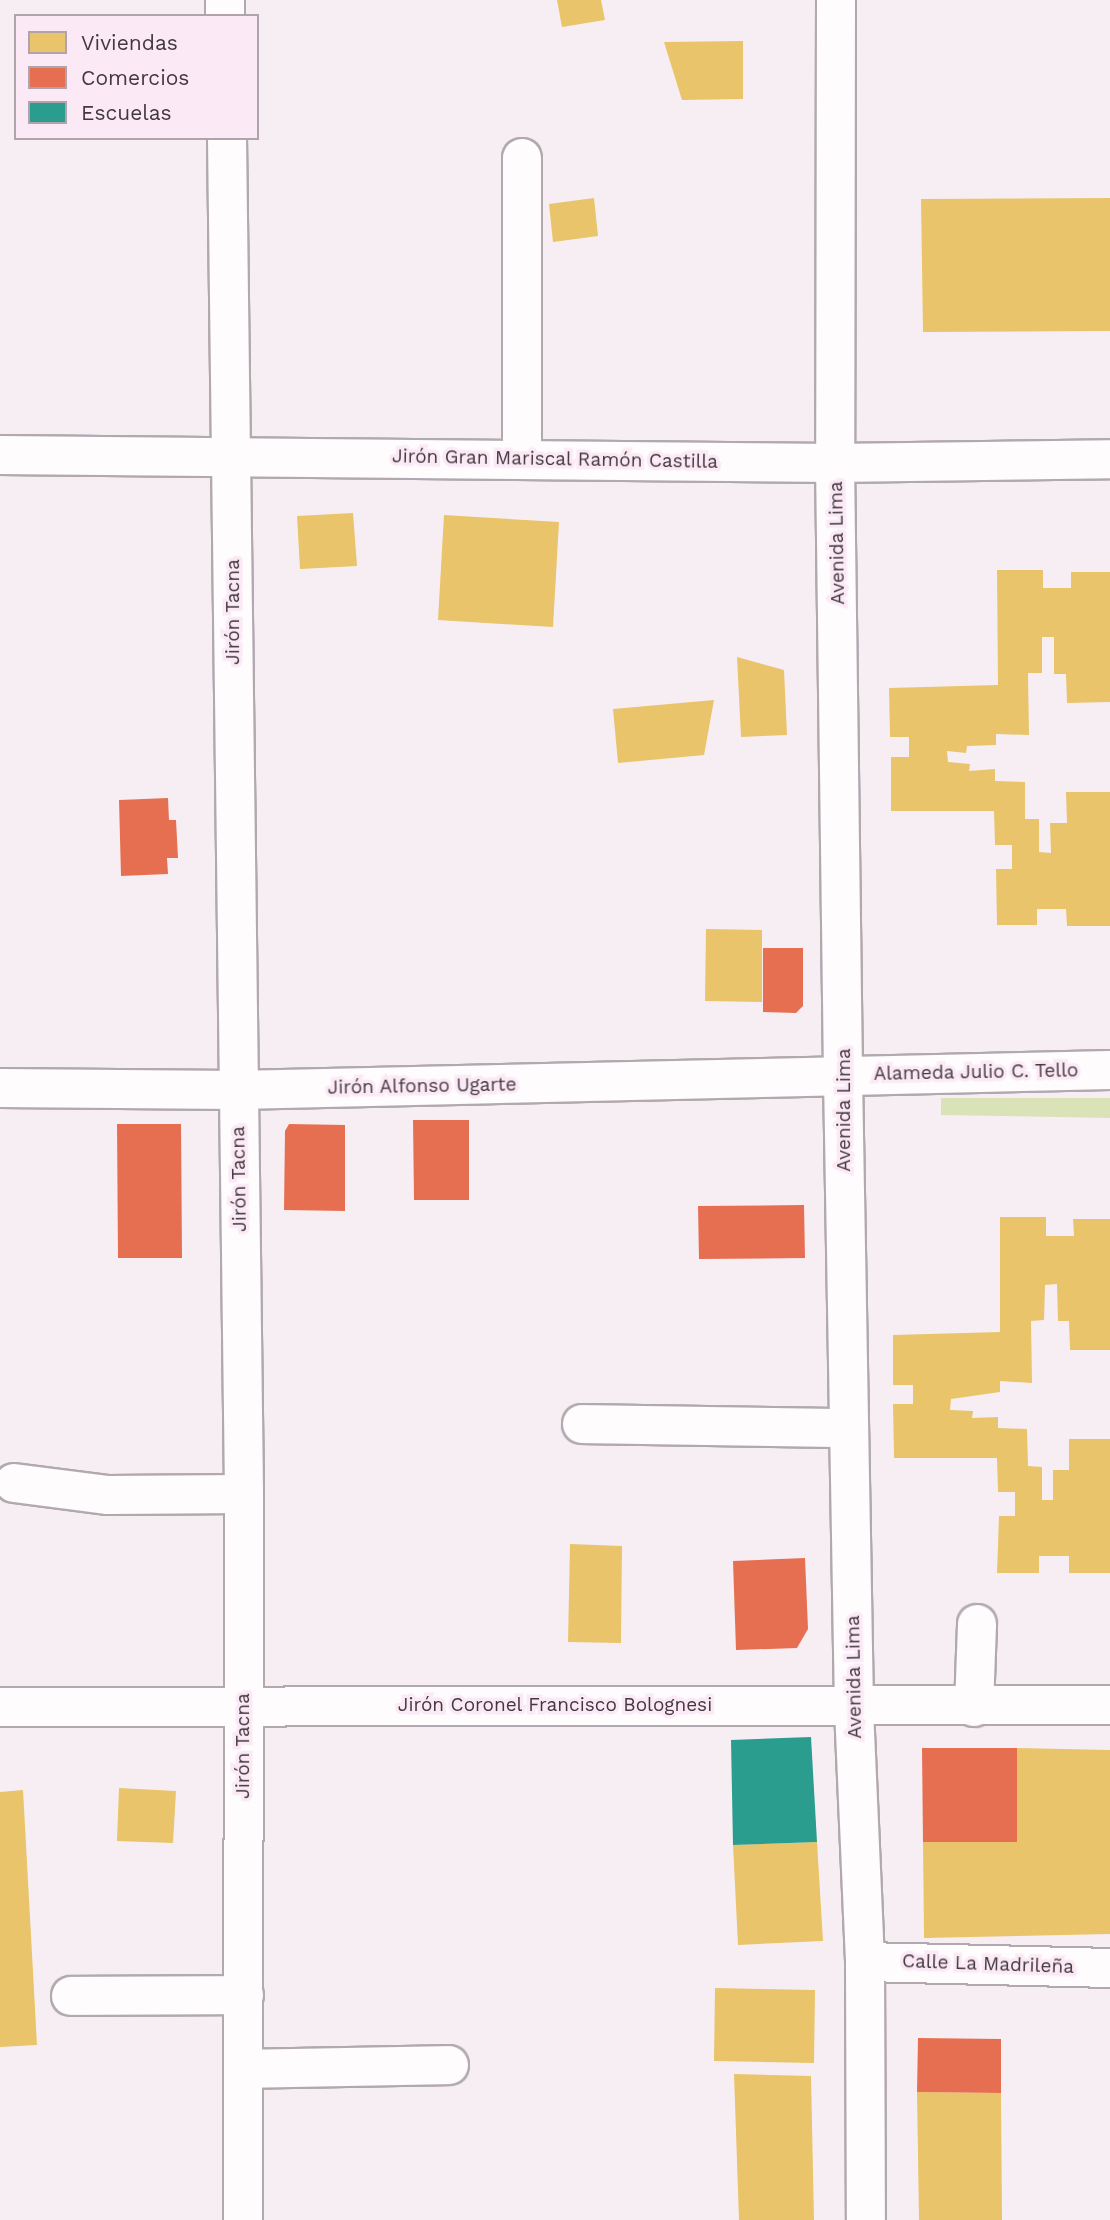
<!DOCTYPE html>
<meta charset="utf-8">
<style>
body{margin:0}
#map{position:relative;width:1110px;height:2220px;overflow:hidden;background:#f7eef4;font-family:"Work Sans",sans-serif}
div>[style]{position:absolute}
.green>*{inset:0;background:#dae2b7}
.homes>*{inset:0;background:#e9c46a}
.shops>*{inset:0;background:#e76f51}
.schools>*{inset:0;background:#2a9d8f}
.roads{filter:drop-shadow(2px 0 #b2a9af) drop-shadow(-2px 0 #b2a9af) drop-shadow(0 2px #b2a9af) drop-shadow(0 -2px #b2a9af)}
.minor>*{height:38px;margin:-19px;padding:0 19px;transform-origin:19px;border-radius:19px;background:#fefcfd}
span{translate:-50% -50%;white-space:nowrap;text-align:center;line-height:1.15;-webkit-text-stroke:7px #fbeaf5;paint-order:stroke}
.street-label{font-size:19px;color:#43383f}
.legend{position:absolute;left:14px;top:14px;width:245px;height:126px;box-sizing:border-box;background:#fbeaf5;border:2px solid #b1a3ac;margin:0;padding:9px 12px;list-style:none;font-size:21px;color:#43383f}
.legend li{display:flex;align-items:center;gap:14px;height:35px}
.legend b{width:35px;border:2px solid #b1a3ac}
</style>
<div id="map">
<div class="green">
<i style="clip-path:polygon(941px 1098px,1110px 1098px,1110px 1118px,941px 1115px)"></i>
</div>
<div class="homes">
<i style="clip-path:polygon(557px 0,601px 0,605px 20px,562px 27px)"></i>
<i style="clip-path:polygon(743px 41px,743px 99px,682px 100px,664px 42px)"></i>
<i style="clip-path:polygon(594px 198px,598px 236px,553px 242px,549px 204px)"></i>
<i style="clip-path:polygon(1110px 198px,1110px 331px,923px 332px,921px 199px)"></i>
<i style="clip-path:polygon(353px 513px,357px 566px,300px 569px,297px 516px)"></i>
<i style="clip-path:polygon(444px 515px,559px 522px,553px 627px,438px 620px)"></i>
<i style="clip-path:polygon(997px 570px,1043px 570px,1043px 588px,1071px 588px,1071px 572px,1110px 572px,1110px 702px,1067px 703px,1066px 674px,1054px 674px,1054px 637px,1042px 637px,1042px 673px,1028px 673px,1029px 735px,996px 734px,996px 745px,967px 746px,966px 753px,947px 751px,948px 762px,970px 764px,969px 771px,995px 769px,995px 781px,1025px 782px,1025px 819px,1039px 819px,1039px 852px,1051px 853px,1050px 823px,1067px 823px,1066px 792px,1110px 792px,1110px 926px,1067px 926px,1066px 909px,1037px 909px,1037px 925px,997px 925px,996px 869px,1012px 869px,1012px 845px,995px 845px,994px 811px,891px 811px,891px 757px,909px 757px,909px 737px,890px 737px,889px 688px,998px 685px)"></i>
<i style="clip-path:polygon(737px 657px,784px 670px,787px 735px,741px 737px)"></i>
<i style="clip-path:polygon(714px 700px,704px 755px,618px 763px,613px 709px)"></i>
<i style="clip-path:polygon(706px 929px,762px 930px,762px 1002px,705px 1001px)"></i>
<i style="clip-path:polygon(1000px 1217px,1046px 1217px,1046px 1236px,1074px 1236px,1073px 1219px,1110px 1219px,1110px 1350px,1070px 1350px,1069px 1321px,1058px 1321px,1057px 1284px,1045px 1285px,1044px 1320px,1031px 1321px,1032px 1383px,1000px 1381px,1000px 1392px,951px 1399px,950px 1410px,973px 1411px,972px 1418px,998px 1417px,998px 1428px,1027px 1429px,1028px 1466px,1042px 1467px,1042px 1500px,1053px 1500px,1053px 1470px,1069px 1470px,1069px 1439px,1110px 1439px,1110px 1573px,1069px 1573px,1069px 1556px,1039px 1556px,1039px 1573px,997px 1573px,999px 1516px,1015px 1516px,1015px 1492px,998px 1492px,997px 1458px,894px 1458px,893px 1404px,913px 1404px,913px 1385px,893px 1385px,893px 1335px,1000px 1332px)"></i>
<i style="clip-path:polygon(570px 1544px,622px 1546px,621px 1643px,568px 1642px)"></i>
<i style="clip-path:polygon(1017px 1748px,1110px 1750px,1110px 1934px,924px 1938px,923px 1842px,1017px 1842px)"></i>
<i style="clip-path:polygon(119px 1788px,176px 1791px,173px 1843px,117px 1841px)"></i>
<i style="clip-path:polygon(23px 1790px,37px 2045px,0 2047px,0 1792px)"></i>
<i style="clip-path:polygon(817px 1842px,823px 1941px,738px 1945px,733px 1845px)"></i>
<i style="clip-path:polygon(715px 1988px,815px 1990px,814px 2063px,714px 2061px)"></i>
<i style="clip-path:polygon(734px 2074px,811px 2076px,814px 2220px,739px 2220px)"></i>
<i style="clip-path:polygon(917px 2092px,1001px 2093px,1002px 2220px,919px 2220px)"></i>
</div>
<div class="shops">
<i style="clip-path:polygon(168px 798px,169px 820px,176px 820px,178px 858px,167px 858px,168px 874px,121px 876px,119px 800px)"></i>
<i style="clip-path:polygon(763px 948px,803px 948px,803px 1006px,796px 1013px,763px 1012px)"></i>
<i style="clip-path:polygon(413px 1120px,469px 1120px,469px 1200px,414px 1200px)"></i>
<i style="clip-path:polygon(117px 1124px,181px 1124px,182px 1258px,118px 1258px)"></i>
<i style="clip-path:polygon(289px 1124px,345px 1125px,345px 1211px,284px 1210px,285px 1131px)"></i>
<i style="clip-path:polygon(804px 1205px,805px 1258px,699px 1259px,698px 1206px)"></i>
<i style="clip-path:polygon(805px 1558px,808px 1629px,797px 1648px,736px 1650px,733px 1561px)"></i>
<i style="clip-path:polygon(922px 1748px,1017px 1748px,1017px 1842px,923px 1842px)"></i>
<i style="clip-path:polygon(918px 2038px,1001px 2039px,1001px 2093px,917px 2092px)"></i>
</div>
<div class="schools">
<i style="clip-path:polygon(811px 1737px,817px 1842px,733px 1845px,731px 1740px)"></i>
</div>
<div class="roads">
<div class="minor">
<i style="left:225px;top:0;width:16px;rotate:90deg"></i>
<i style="left:836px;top:0;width:463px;rotate:90.1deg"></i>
<i style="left:835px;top:463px;width:614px;rotate:89.25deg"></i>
<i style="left:843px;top:1077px;width:632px;rotate:89deg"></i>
<i style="left:854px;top:1709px;width:253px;rotate:87.5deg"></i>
<i style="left:865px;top:1962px;width:258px;rotate:89.8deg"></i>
<i style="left:227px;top:138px;width:1356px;rotate:89.28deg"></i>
<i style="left:244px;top:1494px;width:726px;rotate:90.08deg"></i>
<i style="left:0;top:455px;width:835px;rotate:0.55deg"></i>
<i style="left:835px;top:463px;width:275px;rotate:-0.8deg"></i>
<i style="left:522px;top:458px;width:300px;rotate:-90deg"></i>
<i style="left:0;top:1088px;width:237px;rotate:0.5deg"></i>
<i style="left:237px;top:1090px;width:873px;rotate:-1.31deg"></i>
<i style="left:582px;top:1424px;width:267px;rotate:0.9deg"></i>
<i style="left:14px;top:1483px;width:95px;rotate:7.3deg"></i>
<i style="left:108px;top:1495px;width:136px;rotate:-0.4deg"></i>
<i style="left:0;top:1707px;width:1110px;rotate:-0.1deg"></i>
<i style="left:974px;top:1707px;width:83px;rotate:-87.9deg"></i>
<i style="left:865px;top:1962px;width:245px;rotate:1.4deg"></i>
<i style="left:71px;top:1996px;width:173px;rotate:-0.3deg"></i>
<i style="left:244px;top:2069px;width:205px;rotate:-1.1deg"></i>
</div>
</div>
<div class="street-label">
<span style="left:555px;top:459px;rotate:1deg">Jirón Gran Mariscal Ramón Castilla</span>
<span style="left:837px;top:543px;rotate:-91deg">Avenida Lima</span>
<span style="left:233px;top:612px;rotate:-90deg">Jirón Tacna</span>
<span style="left:976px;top:1072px;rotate:-1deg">Alameda Julio C. Tello</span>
<span style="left:422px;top:1086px;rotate:-1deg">Jirón Alfonso Ugarte</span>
<span style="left:844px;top:1110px;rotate:-90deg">Avenida Lima</span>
<span style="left:239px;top:1179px;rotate:-91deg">Jirón Tacna</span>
<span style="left:854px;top:1677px;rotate:-91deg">Avenida Lima</span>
<span style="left:555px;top:1705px">Jirón Coronel Francisco Bolognesi</span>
<span style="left:243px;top:1746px;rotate:-90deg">Jirón Tacna</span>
<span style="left:988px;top:1964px;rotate:2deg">Calle La Madrileña</span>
</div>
<ul class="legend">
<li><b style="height:19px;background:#e9c46a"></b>Viviendas</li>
<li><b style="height:19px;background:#e76f51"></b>Comercios</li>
<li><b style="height:19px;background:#2a9d8f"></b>Escuelas</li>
</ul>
</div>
